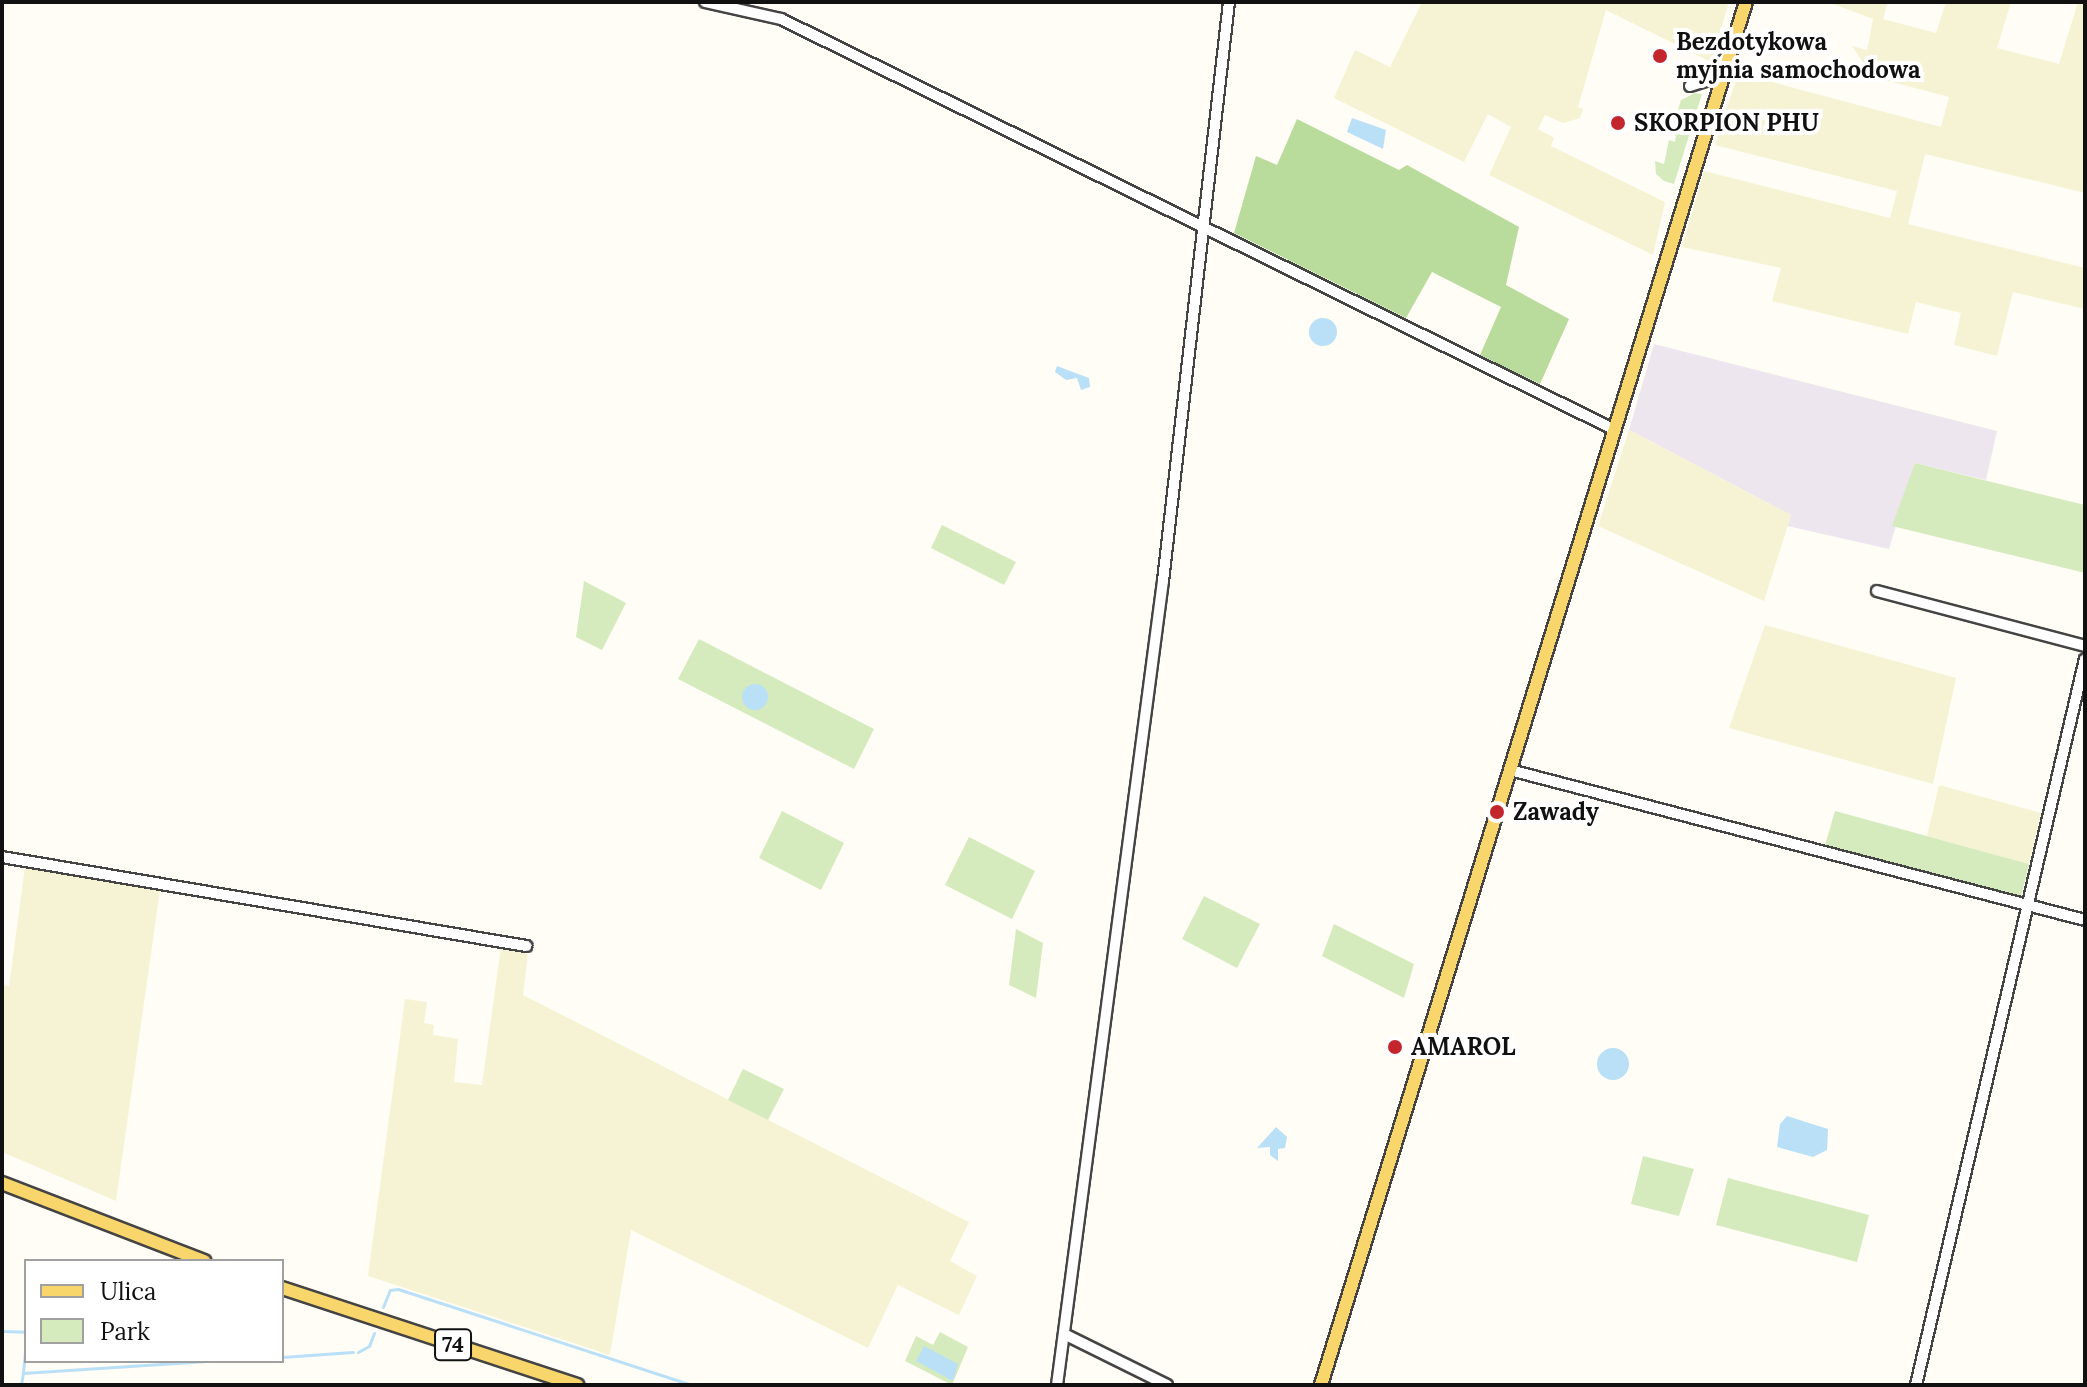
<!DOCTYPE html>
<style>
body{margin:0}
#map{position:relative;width:2087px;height:1387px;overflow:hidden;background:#fffdf5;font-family:Lora,serif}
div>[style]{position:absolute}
.industrial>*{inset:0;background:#eee6ef}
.farmland>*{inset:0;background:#f6f3d4}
.green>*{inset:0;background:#d5ebbd}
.forest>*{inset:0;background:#b9dc9c}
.water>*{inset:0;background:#b9e0f7}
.round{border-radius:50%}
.stream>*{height:3px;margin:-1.5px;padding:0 1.5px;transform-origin:1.5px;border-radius:1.5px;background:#b9e0f7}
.roads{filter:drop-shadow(2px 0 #444) drop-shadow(-2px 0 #444) drop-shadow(0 2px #444) drop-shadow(0 -2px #444)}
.minor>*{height:10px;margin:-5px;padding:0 5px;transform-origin:5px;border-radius:5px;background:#fff}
.major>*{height:12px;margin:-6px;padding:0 6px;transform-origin:6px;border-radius:6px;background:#f9d66b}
.dots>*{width:22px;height:22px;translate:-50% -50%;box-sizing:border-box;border:4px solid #fff;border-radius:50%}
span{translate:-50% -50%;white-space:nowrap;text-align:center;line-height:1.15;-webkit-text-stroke:8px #fff;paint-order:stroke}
.shield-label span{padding:2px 6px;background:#fff;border:2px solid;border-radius:6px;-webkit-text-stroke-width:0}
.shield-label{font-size:22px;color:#111;font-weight:700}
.poi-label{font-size:24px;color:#111;font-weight:700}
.left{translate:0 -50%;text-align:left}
.frame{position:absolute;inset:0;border:4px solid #111;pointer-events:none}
.legend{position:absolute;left:24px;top:1259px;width:260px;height:104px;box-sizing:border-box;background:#fff;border:2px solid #a0a0a0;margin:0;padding:10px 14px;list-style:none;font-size:24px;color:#111}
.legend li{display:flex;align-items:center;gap:16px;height:40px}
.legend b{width:40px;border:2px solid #a0a0a0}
</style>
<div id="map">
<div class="industrial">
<i style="clip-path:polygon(1654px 344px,1997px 431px,1986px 480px,1915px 463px,1889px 549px,1787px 526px,1791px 515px,1629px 430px)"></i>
</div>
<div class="farmland">
<i style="clip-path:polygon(1422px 2px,1729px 2px,1711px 62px,1606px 10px,1578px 107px,1583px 109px,1580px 118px,1563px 123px,1545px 115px,1538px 129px,1554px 138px,1551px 146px,1665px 202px,1653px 255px,1489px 175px,1511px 127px,1488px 114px,1464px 162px,1334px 98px,1355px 50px,1390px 67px)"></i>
<i style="clip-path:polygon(1828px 2px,1888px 2px,1883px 19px,1936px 33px,1946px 2px,2011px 2px,1997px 48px,2059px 64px,2078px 2px,2085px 2px,2085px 193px,1925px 154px,1908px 224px,2085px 268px,2085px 309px,2013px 292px,1997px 356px,1954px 345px,1961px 313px,1916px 302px,1908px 334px,1772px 301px,1781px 268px,1682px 247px,1704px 171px,1890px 218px,1897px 191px,1715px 145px,1738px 73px,1941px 127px,1949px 97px,1873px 77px,1852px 46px,1867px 50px,1873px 19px)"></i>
<i style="clip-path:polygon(1629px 430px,1791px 515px,1764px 601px,1598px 526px)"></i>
<i style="clip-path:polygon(1765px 625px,1956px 678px,1933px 784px,1729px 728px)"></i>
<i style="clip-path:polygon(1939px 785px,2041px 813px,2029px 864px,1927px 836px)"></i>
<i style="clip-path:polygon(25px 867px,160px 890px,116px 1201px,2px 1152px,2px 985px,9px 986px)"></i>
<i style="clip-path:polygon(501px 947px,528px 954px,523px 995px,969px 1222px,950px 1261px,977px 1276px,959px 1315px,898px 1285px,868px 1348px,631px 1230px,610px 1355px,368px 1276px,405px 999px,427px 1002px,424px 1023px,434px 1025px,433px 1035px,458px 1039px,454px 1082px,482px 1085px)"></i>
</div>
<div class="green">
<i style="clip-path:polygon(1695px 93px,1702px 94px,1674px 184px,1664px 181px,1656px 174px,1655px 161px,1664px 164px,1669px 140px,1675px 142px,1676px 136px,1671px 133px,1681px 100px)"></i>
<i style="clip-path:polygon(1915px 463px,2085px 505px,2085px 573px,1892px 526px)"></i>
<i style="clip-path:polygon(942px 525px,1016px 562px,1004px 585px,931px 548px)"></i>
<i style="clip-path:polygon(584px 581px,626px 603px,602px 650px,576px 637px)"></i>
<i style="clip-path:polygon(699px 639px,874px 729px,854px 769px,678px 679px)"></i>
<i style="clip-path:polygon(782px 811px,844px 843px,821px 890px,759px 858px)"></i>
<i style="clip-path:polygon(1835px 811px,2029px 864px,2021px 897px,1825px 845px)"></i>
<i style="clip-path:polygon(969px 837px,1035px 871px,1012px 919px,945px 885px)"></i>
<i style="clip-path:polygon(1204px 896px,1260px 924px,1237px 968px,1182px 939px)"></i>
<i style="clip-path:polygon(1334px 924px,1414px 964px,1404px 998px,1322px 956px)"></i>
<i style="clip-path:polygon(1016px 929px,1043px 943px,1036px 998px,1009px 985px)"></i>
<i style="clip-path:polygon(743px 1069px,784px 1089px,768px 1120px,728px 1100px)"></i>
<i style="clip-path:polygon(1643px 1156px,1694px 1169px,1679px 1216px,1631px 1204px)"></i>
<i style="clip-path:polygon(1728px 1178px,1869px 1215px,1857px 1262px,1716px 1225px)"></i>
<i style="clip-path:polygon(940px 1332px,968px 1347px,952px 1385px,905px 1361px,916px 1336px,933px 1345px)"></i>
</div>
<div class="forest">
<i style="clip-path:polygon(1297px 119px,1399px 170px,1407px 165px,1519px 227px,1506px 285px,1569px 319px,1540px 384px,1480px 355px,1501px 307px,1432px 272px,1406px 318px,1234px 233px,1256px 156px,1277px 165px)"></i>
</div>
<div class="water">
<i style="clip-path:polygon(1352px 118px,1386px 130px,1383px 149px,1347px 132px)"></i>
<i class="round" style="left:1309px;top:318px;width:28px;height:28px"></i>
<i style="clip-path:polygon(1057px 366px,1089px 378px,1090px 387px,1081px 390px,1077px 378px,1066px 380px,1055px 372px)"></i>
<i class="round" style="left:742px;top:684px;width:26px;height:26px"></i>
<i class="round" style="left:1597px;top:1048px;width:32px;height:32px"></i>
<i style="clip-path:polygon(1787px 1116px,1828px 1129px,1827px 1150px,1813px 1157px,1777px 1147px,1780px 1124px)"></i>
<i style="clip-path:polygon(1276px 1127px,1287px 1137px,1285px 1148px,1278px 1149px,1278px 1161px,1270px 1155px,1270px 1147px,1257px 1148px)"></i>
<i style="clip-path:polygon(924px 1346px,958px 1364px,953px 1381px,916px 1361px)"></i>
</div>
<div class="stream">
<i style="left:383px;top:1307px;width:18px;rotate:-68deg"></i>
<i style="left:390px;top:1290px;width:8px;rotate:-7deg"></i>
<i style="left:398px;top:1289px;width:309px;rotate:18.1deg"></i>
<i style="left:2px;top:1331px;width:24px;rotate:2deg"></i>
<i style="left:26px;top:1343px;width:30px;rotate:96deg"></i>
<i style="left:23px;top:1373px;width:188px;rotate:-3.7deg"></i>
<i style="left:358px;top:1352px;width:13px;rotate:-29deg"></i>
<i style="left:369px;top:1346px;width:14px;rotate:-69deg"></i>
<i style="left:282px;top:1357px;width:71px;rotate:-4deg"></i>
<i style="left:21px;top:1385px;width:12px;rotate:-81deg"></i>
</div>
<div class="roads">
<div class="minor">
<i style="left:705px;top:2px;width:78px;rotate:12.6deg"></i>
<i style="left:781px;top:19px;width:928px;rotate:26.23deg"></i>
<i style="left:1690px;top:86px;width:19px;rotate:-18deg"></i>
<i style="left:1708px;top:80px;width:34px;rotate:-52deg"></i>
<i style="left:1877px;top:591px;width:215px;rotate:14.8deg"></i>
<i style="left:1510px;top:770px;width:594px;rotate:14.62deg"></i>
<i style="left:2px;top:857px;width:532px;rotate:9.64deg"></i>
<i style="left:1064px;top:1334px;width:115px;rotate:26.3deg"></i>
<i style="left:1057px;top:1385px;width:811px;rotate:-82.49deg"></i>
<i style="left:1163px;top:581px;width:583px;rotate:-83.5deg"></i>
<i style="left:1916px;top:1385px;width:745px;rotate:-76.9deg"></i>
</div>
<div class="major">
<i style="left:2px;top:1183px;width:217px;rotate:21.1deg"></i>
<i style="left:282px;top:1288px;width:311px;rotate:18.2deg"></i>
<i style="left:1321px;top:1385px;width:1447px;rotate:-72.92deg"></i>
</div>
</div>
<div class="dots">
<i style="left:1660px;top:56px;background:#c4262e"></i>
<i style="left:1618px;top:123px;background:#c4262e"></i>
<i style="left:1497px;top:812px;background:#c4262e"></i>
<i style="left:1395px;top:1047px;background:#c4262e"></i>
</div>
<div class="shield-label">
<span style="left:453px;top:1345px">74</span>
</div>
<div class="poi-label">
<span class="left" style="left:1676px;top:56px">Bezdotykowa<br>myjnia samochodowa</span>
<span class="left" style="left:1634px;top:123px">SKORPION PHU</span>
<span class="left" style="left:1513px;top:812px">Zawady</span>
<span class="left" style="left:1411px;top:1047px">AMAROL</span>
</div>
<div class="frame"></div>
<ul class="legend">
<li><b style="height:10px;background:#f9d66b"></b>Ulica</li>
<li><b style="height:22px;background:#d5ebbd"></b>Park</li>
</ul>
</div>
